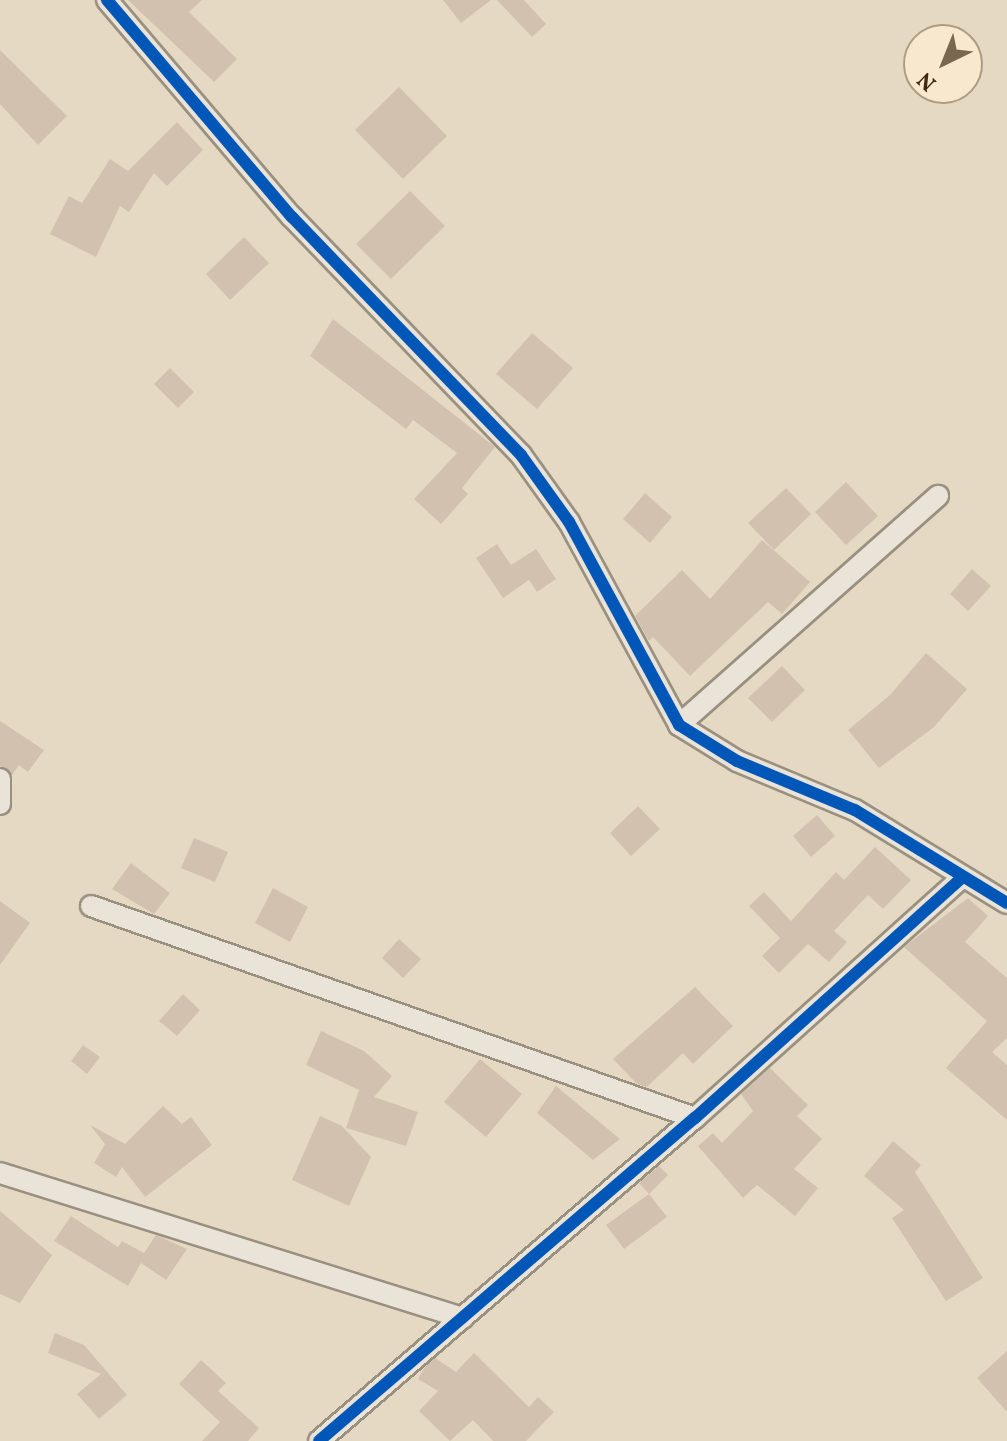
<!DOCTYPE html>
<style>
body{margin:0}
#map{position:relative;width:1007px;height:1441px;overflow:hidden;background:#e6d9c3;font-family:Vollkorn,serif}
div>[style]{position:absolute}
.building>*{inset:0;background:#d3c1b0}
.roads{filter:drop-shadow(2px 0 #9a9080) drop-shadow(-2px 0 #9a9080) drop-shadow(0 2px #9a9080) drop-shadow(0 -2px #9a9080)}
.minor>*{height:20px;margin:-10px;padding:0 10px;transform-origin:10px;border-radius:10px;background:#e9e3d8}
.cycleway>*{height:12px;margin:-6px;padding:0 6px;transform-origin:6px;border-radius:6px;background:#0057b8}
span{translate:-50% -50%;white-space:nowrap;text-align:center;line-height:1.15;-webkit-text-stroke:7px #f8e9ce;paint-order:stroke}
.north{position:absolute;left:903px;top:24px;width:80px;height:80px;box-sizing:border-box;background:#f8e9ce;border:2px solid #ae9c82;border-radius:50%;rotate:223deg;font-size:22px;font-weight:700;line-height:32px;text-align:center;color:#402910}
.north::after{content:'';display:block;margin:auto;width:28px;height:36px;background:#7a674f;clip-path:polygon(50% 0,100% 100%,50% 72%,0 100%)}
</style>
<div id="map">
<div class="building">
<i style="clip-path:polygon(128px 0,202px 0,189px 12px,237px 59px,214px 82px)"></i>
<i style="clip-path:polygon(443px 0,491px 0,461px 23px)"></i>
<i style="clip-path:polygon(497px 0,524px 0,546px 24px,532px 37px)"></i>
<i style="clip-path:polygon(0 50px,67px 116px,38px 145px,0 104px)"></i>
<i style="clip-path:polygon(399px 87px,447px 136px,403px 179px,355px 130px)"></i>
<i style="clip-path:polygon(177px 122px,203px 150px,167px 186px,154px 173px,129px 212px,120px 206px,96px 257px,50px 234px,69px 196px,82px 203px,110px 159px,128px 171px)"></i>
<i style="clip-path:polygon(410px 191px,445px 226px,391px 279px,356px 244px)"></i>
<i style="clip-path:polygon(244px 237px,269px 263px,230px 300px,206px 274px)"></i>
<i style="clip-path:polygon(333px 319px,495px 447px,462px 488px,468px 494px,441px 524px,414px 499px,457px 453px,413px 420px,406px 429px,310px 356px)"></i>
<i style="clip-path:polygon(532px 333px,573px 368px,537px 409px,496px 374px)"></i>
<i style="clip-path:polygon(170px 368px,194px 392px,178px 408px,154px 384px)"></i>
<i style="clip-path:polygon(846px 482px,878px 516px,846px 545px,815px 512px)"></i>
<i style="clip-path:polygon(786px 488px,811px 514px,774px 550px,748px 523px)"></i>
<i style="clip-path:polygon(645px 493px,672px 517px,650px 543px,623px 519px)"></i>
<i style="clip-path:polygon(762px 540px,810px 582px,782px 614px,768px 602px,690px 676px,653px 637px,649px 641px,635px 616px,682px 570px,710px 599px)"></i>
<i style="clip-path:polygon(497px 544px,511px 565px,536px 549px,556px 579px,537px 592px,529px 580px,503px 598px,476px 558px)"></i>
<i style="clip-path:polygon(972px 569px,991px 586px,968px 611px,950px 594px)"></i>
<i style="clip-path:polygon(926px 653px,967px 689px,934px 727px,879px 768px,848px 730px,890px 695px)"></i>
<i style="clip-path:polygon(782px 666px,805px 690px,772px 722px,748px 698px)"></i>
<i style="clip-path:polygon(0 721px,44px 750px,28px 772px,19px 765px,12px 775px,0 766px)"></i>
<i style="clip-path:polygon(638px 806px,660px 829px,631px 856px,610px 833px)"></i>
<i style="clip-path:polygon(817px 815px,835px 836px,811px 857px,793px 836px)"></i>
<i style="clip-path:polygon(194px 838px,228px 852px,215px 882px,181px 868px)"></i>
<i style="clip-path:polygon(875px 847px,911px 880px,883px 909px,868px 895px,834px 931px,847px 942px,829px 962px,808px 944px,779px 973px,762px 956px,780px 938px,749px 906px,764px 892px,791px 921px,836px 872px,844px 880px)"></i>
<i style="clip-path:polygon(131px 863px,170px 893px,154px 914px,112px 889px)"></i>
<i style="clip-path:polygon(273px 888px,308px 907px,290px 942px,255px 923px)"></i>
<i style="clip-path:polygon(968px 898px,988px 916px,965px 942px,1007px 978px,1007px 1038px,992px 1052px,1007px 1065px,1007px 1120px,946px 1068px,987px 1021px,904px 947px)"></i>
<i style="clip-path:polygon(0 901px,30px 923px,0 965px)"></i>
<i style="clip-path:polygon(399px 939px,421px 959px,403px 978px,382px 958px)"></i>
<i style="clip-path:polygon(695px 987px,733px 1026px,693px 1064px,683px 1053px,647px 1087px,637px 1084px,613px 1059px)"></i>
<i style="clip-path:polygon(183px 994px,200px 1010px,177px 1036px,159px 1021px)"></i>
<i style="clip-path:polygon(321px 1031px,364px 1051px,392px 1076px,374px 1097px,418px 1112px,406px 1146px,346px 1128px,359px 1090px,306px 1065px)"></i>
<i style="clip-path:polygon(83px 1045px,100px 1057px,87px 1074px,71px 1061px)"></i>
<i style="clip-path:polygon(480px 1059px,522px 1094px,486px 1137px,444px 1102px)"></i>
<i style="clip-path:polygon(770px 1068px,808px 1105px,797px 1116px,822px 1139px,794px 1169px,818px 1188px,795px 1216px,757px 1185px,743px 1198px,698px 1146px,713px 1133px,722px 1143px,753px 1111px,741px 1094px)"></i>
<i style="clip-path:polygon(556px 1086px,620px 1139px,593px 1160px,537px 1113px)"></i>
<i style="clip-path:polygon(163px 1106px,182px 1124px,191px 1117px,212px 1145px,145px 1197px,122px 1167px,116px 1177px,94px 1163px,105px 1144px,90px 1125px,125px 1144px)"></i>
<i style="clip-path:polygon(320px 1116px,342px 1126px,371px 1157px,349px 1206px,292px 1180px)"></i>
<i style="clip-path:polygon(893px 1141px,921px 1165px,915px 1172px,983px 1278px,946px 1301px,892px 1218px,904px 1210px,864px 1176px)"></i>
<i style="clip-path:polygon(659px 1166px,668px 1175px,649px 1194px,639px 1183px)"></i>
<i style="clip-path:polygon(649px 1194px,667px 1217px,624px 1249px,606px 1225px)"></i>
<i style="clip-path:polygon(0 1211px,52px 1255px,20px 1303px,0 1294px)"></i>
<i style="clip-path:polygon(71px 1216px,118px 1247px,122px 1241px,144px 1253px,156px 1235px,187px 1249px,166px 1280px,141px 1263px,128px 1286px,54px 1241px)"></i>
<i style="clip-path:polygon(55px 1333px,84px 1345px,127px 1395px,99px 1419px,77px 1394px,101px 1374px,48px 1353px)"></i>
<i style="clip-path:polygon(1007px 1351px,1007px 1412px,977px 1378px)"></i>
<i style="clip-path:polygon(474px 1353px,529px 1407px,538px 1397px,554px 1412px,526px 1441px,493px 1441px,473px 1420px,450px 1441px,419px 1411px,438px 1391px,418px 1379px,425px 1367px,435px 1358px,456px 1372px)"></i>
<i style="clip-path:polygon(201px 1360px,226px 1383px,218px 1391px,259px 1428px,248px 1441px,202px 1441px,220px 1422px,179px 1384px)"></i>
</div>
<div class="roads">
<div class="minor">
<i style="left:107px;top:0;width:285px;rotate:49.6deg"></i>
<i style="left:292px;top:217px;width:330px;rotate:46.1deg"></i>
<i style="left:521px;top:455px;width:82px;rotate:54.4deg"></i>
<i style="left:569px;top:522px;width:231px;rotate:61.5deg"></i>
<i style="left:679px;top:725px;width:68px;rotate:31.8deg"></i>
<i style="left:737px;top:761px;width:128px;rotate:22.6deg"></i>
<i style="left:855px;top:810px;width:178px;rotate:31.5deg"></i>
<i style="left:679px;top:725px;width:346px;rotate:-41.5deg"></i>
<i style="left:0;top:779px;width:25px;rotate:90deg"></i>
<i style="left:91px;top:906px;width:640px;rotate:19.34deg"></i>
<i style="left:0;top:1173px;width:485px;rotate:17.4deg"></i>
<i style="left:319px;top:1441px;width:496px;rotate:-40.7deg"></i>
<i style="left:695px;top:1118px;width:360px;rotate:-42deg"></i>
</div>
</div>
<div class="cycleway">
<i style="left:107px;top:0;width:285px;rotate:49.6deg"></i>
<i style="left:292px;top:217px;width:330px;rotate:46.1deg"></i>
<i style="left:521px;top:455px;width:82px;rotate:54.4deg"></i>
<i style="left:569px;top:522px;width:231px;rotate:61.5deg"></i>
<i style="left:679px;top:725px;width:68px;rotate:31.8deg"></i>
<i style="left:737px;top:761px;width:128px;rotate:22.6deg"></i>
<i style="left:855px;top:810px;width:178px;rotate:31.5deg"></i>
<i style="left:319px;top:1441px;width:496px;rotate:-40.7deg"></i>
<i style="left:695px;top:1118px;width:360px;rotate:-42deg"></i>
</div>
<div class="north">N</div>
</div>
